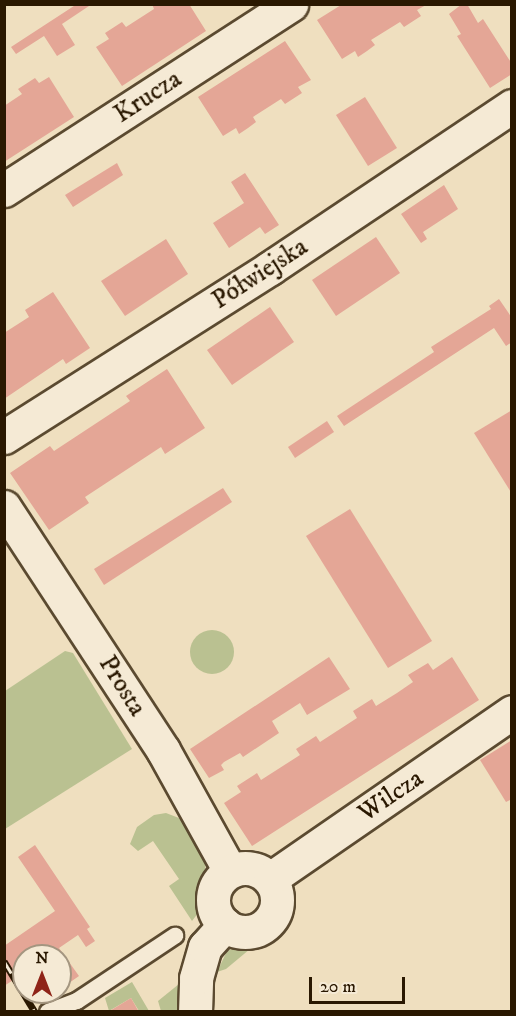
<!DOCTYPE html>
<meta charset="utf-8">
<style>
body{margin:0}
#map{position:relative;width:516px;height:1016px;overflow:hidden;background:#efdfbf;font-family:"IM FELL DW Pica",serif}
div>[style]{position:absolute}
.green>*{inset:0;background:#bac191}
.round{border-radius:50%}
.building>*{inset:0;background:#e4a696}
.roads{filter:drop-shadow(2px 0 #5b4a30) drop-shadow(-2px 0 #5b4a30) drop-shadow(0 2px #5b4a30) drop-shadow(0 -2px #5b4a30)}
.service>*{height:16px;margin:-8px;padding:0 8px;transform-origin:8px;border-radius:8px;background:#f5ead5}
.minor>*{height:33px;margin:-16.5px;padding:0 16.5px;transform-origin:16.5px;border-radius:16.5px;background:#f5ead5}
.minor>.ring{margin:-16.5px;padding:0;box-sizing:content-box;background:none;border:33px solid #f5ead5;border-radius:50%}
.rail>*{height:7px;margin-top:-3.5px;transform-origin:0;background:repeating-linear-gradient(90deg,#f5ead5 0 14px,#2a1801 0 28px);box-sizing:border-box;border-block:2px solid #2a1801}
span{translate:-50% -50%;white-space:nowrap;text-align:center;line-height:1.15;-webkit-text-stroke:4.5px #f5ead5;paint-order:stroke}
.street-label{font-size:26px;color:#2a1801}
.frame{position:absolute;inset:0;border:6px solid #2a1801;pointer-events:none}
.north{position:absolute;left:12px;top:944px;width:60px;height:60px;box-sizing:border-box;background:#f5ead5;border:2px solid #a49680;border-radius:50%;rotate:0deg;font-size:16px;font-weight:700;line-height:24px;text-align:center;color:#2a1801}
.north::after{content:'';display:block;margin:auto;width:21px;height:27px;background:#8f2418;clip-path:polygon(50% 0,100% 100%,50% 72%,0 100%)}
.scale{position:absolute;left:309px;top:977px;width:96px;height:27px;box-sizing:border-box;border:3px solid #2a1801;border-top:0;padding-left:8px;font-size:18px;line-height:21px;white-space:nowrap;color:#2a1801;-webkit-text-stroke:4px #f5ead5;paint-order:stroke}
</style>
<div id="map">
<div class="green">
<i class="round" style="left:190px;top:630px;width:44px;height:44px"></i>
<i style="clip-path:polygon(65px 651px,73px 653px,132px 749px,5px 829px,5px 691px)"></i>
<i style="clip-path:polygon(166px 813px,184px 820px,206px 860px,202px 908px,192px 921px,169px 886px,179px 879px,153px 841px,138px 851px,130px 844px,137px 827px,154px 815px)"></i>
<i style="clip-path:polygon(268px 934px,226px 969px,217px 972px,227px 951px)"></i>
<i style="clip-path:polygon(132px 982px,149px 1011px,139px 1011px,131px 998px,109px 1011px,105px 998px)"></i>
<i style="clip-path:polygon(179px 984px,177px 1011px,161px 1011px,158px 1001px)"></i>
</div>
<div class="building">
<i style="clip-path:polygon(77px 4px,92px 4px,62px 24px,75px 45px,57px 56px,44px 36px,16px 54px,11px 47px)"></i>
<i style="clip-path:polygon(152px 4px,189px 4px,206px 31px,122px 86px,96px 47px,109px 39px,105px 33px,122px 22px,126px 27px,154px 9px)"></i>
<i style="clip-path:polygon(462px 4px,467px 4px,478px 23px,483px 19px,512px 64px,512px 74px,490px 88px,457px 36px,461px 34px,449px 14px)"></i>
<i style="clip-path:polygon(341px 5px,426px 5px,417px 10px,421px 16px,404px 27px,400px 22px,371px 40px,375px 45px,367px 51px,358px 57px,355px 51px,342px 59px,317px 20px)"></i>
<i style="clip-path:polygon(285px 41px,311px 80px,298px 87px,302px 93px,285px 104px,281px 99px,253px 117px,256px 122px,248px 128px,239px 134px,236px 128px,223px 136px,198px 97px)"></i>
<i style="clip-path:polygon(49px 77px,74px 117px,4px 162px,4px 106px,22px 94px,18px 89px,35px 78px,39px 83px)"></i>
<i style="clip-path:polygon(365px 97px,397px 148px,368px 166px,336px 115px)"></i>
<i style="clip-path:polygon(117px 163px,123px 175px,73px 207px,65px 195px)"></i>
<i style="clip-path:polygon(245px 173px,279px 225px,265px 234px,260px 227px,229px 248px,213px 223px,244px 203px,231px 182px)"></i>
<i style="clip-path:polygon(444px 185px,458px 209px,423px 232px,427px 239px,421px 243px,401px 214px)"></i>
<i style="clip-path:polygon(376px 237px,400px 273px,336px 316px,312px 280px)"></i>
<i style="clip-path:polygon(166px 239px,188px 274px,125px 316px,101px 281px)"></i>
<i style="clip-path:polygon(53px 292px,90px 348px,66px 364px,63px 359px,4px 399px,4px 333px,29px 317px,25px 310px)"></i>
<i style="clip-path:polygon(499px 299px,512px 318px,512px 342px,506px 346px,494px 328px,344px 426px,337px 416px,434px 352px,431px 347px,491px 309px,489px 306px)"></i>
<i style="clip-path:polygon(270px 307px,294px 342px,232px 385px,207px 350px)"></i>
<i style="clip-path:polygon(167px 369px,205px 428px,165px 454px,161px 447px,85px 497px,89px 503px,49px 530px,10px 473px,50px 446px,54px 451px,130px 401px,126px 396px)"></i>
<i style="clip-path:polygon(512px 410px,512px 494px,474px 433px)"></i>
<i style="clip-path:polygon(327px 421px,334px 432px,295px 458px,288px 447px)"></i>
<i style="clip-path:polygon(223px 488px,232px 502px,104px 585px,94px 569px)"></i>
<i style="clip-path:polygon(350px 509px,432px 641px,388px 668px,306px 536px)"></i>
<i style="clip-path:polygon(329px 657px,350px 689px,307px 715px,300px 703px,272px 721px,279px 733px,243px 757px,240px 753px,224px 762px,221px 765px,224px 770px,209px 778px,190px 749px)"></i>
<i style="clip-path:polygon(452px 657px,479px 700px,252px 846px,224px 803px,241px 792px,237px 786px,257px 773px,261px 780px,300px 755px,296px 749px,316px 736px,320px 742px,357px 718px,353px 711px,372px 699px,376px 706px,397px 693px,413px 682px,408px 675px,428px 663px,433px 670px)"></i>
<i style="clip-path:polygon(512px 740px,512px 799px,506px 802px,480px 760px)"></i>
<i style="clip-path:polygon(35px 845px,90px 927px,87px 929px,95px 941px,86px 947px,78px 935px,59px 948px,79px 976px,69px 983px,60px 970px,60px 956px,24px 956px,24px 973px,4px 986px,4px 946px,55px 911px,18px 857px)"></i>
<i style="clip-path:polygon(131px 998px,139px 1012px,108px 1012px)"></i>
</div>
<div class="roads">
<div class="service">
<i style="left:48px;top:1012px;width:31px;rotate:-21deg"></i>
<i style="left:77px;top:1001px;width:118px;rotate:-33.6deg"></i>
</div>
<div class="minor">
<i style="left:4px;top:190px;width:342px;rotate:-32.9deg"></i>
<i style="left:4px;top:437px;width:315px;rotate:-32.4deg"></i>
<i style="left:270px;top:268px;width:291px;rotate:-33.8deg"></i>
<i style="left:4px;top:507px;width:290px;rotate:56.8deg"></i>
<i style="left:163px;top:750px;width:138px;rotate:61deg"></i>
<i class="ring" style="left:213px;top:868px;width:31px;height:31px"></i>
<i style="left:270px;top:879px;width:294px;rotate:-34.6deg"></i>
<i style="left:195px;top:1012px;width:34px;rotate:-88deg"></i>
<i style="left:196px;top:978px;width:32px;rotate:-74deg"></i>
<i style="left:205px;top:947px;width:30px;rotate:-48deg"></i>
</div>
</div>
<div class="rail">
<i style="left:4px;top:961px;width:60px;rotate:58.7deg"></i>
</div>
<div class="street-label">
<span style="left:148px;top:97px;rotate:-33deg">Krucza</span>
<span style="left:260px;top:274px;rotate:-33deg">Półwiejska</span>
<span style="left:122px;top:686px;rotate:58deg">Prosta</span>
<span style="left:391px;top:796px;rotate:-34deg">Wilcza</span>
</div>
<div class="frame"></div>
<div class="north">N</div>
<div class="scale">20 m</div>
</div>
